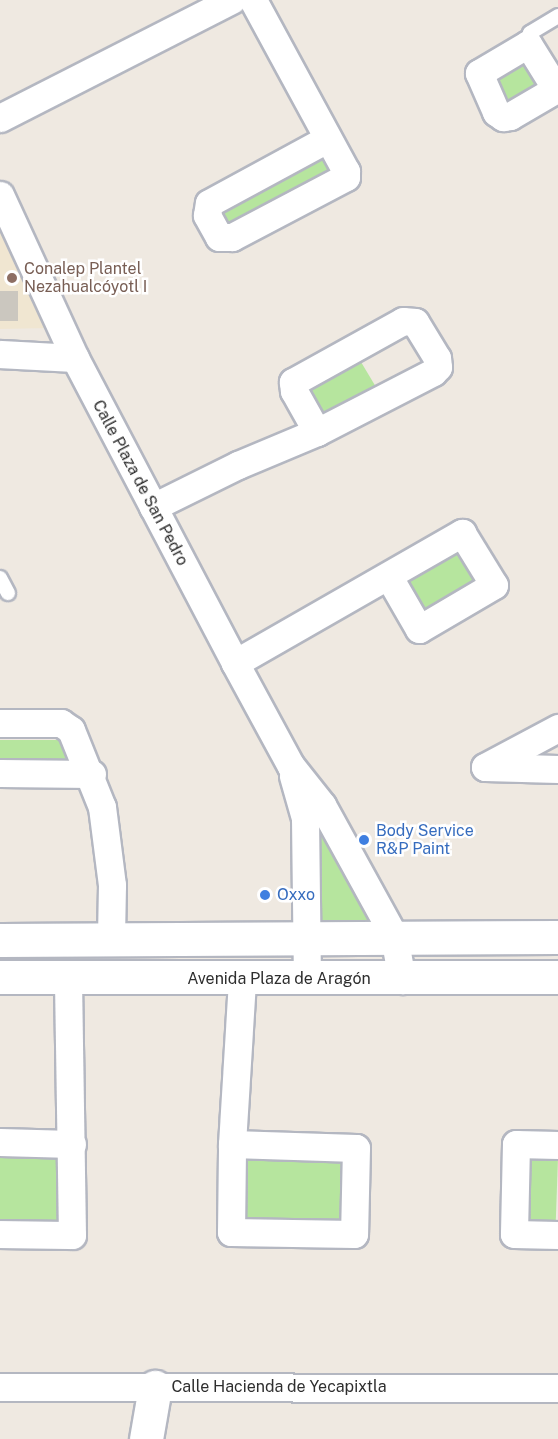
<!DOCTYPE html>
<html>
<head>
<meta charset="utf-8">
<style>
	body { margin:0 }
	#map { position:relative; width:558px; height:1439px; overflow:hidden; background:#efe9e1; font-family:"Public Sans",sans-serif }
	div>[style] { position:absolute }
	.education>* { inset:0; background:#f0e6d1 }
	.green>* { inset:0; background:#b6e59e; transform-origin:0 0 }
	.building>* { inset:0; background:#cbc7bf; transform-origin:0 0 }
	.roads { filter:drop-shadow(2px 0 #b4b7c1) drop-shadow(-2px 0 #b4b7c1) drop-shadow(0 2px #b4b7c1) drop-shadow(0 -2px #b4b7c1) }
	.service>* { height:14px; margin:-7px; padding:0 7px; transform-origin:7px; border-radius:7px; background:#fff }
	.minor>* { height:27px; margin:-13.5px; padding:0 13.5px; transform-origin:13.5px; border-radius:13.5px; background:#fff }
	.tertiary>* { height:33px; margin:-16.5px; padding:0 16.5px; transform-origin:16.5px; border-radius:16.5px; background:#fff }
	.dots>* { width:16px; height:16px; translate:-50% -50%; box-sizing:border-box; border:3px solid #fff; border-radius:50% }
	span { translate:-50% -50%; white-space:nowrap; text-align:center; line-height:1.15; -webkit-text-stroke:5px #fff; paint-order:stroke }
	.education-label { font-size:16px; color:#785e54 }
	.left { translate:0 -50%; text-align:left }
	.street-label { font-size:16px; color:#2e2e2e }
	.shop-label { font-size:16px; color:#366cbe }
</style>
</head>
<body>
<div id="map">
	<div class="education">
		<div style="clip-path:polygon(0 227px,49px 328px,0 329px)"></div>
	</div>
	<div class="green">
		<div style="clip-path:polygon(524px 64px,529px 64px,544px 89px,508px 107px,495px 80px,497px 75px)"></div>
		<div style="left:326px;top:150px;width:28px;height:128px;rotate:64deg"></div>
		<div style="left:355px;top:352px;width:41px;height:65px;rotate:59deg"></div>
		<div style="left:458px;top:547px;width:42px;height:66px;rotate:60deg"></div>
		<div style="clip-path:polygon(0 740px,66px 740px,76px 762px,0 760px)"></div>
		<div style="clip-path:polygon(315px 816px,379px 926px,320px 926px)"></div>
		<div style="left:0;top:1155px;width:65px;height:67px;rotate:2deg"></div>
		<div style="left:239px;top:1156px;width:106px;height:66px;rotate:2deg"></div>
		<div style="left:526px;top:1157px;width:32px;height:66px;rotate:2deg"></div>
	</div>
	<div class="building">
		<div style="left:0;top:291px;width:18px;height:30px"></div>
	</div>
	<div class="roads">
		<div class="service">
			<div style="left:528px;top:44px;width:11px;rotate:-80deg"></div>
			<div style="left:530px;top:33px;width:33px;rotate:-31deg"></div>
			<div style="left:0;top:578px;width:17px;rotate:62deg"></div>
		</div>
		<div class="minor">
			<div style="left:253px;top:0;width:195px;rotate:61.5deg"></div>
			<div style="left:346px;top:171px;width:6px;rotate:90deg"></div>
			<div style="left:346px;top:177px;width:129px;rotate:152.2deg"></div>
			<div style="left:232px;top:237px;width:13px;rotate:180deg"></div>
			<div style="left:219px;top:237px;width:25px;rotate:-119deg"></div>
			<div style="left:207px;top:215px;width:12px;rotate:-81deg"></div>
			<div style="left:209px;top:203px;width:134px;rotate:-28.5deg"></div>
			<div style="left:556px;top:89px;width:53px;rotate:-121.9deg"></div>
			<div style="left:528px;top:44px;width:57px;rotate:149.4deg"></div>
			<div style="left:479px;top:73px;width:43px;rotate:66.4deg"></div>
			<div style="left:496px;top:112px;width:9px;rotate:36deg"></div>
			<div style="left:503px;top:117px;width:7px;rotate:-8deg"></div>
			<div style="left:510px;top:116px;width:56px;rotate:-30.3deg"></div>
			<div style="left:0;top:118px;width:260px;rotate:-27deg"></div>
			<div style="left:0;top:195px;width:179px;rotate:65.3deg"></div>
			<div style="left:75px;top:358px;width:344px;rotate:62.3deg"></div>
			<div style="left:235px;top:663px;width:117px;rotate:61.5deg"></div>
			<div style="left:291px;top:766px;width:50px;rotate:51.5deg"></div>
			<div style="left:322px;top:805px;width:149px;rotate:61.2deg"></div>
			<div style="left:394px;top:936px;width:45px;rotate:79.7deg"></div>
			<div style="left:0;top:354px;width:75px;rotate:3.1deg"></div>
			<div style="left:153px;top:507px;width:95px;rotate:-26.3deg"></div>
			<div style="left:238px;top:465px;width:86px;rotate:-22.7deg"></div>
			<div style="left:317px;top:432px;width:131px;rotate:-27.3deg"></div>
			<div style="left:433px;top:372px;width:7px;rotate:-45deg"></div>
			<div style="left:438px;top:367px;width:9px;rotate:-96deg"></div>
			<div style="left:437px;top:358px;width:42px;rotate:-121.4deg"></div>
			<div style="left:415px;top:322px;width:12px;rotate:-175deg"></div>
			<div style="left:403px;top:321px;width:126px;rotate:151deg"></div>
			<div style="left:293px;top:382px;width:9px;rotate:84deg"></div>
			<div style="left:294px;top:391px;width:47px;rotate:60.7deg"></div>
			<div style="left:235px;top:663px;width:262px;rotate:-29.8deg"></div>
			<div style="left:462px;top:533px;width:61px;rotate:58.4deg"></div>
			<div style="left:494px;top:585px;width:87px;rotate:149.6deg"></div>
			<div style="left:419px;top:629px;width:60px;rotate:-120deg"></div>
			<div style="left:0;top:723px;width:61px"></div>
			<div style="left:61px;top:723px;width:12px;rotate:35deg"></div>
			<div style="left:71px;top:730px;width:83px;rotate:68.1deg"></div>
			<div style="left:102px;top:807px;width:79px;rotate:82.7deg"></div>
			<div style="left:112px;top:885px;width:54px;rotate:91.1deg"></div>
			<div style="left:485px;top:767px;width:83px;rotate:-28.1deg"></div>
			<div style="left:485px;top:767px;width:73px;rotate:1.6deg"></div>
			<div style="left:0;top:773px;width:92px;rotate:0.6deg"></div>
			<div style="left:293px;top:776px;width:44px;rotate:74.1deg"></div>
			<div style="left:305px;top:818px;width:161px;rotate:89.3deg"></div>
			<div style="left:0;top:1142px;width:72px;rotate:1.6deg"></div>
			<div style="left:232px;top:1144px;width:124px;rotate:1.8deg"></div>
			<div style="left:356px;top:1148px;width:86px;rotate:91.3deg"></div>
			<div style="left:354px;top:1234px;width:123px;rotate:-179.1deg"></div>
			<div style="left:231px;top:1232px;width:88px;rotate:-89.3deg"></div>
			<div style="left:232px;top:1144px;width:165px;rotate:-86.5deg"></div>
			<div style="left:558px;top:1145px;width:42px;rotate:-178.6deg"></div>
			<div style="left:516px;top:1144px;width:90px;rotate:91.3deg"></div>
			<div style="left:514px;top:1234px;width:44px;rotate:1.3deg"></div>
			<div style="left:0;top:1234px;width:72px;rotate:0.8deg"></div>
			<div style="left:72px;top:1235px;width:258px;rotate:-90.9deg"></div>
			<div style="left:0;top:1387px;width:558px;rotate:0.1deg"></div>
		</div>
		<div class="tertiary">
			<div style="left:0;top:940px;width:558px;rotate:-0.31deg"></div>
			<div style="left:0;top:977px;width:558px"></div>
			<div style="left:146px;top:1439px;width:53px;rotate:-80.2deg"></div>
		</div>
	</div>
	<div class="dots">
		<div style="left:12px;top:278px;background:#8d6e63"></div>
		<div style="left:364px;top:840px;background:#3f7fe0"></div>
		<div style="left:265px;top:895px;background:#3f7fe0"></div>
	</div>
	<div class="education-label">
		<span class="left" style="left:24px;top:278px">Conalep Plantel<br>Nezahualcóyotl I</span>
	</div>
	<div class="street-label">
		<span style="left:140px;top:483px;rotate:62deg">Calle Plaza de San Pedro</span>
		<span style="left:279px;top:979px">Avenida Plaza de Aragón</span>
		<span style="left:279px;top:1387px">Calle Hacienda de Yecapixtla</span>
	</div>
	<div class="shop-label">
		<span class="left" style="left:376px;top:840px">Body Service<br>R&amp;P Paint</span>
		<span class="left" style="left:277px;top:895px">Oxxo</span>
	</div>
</div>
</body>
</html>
